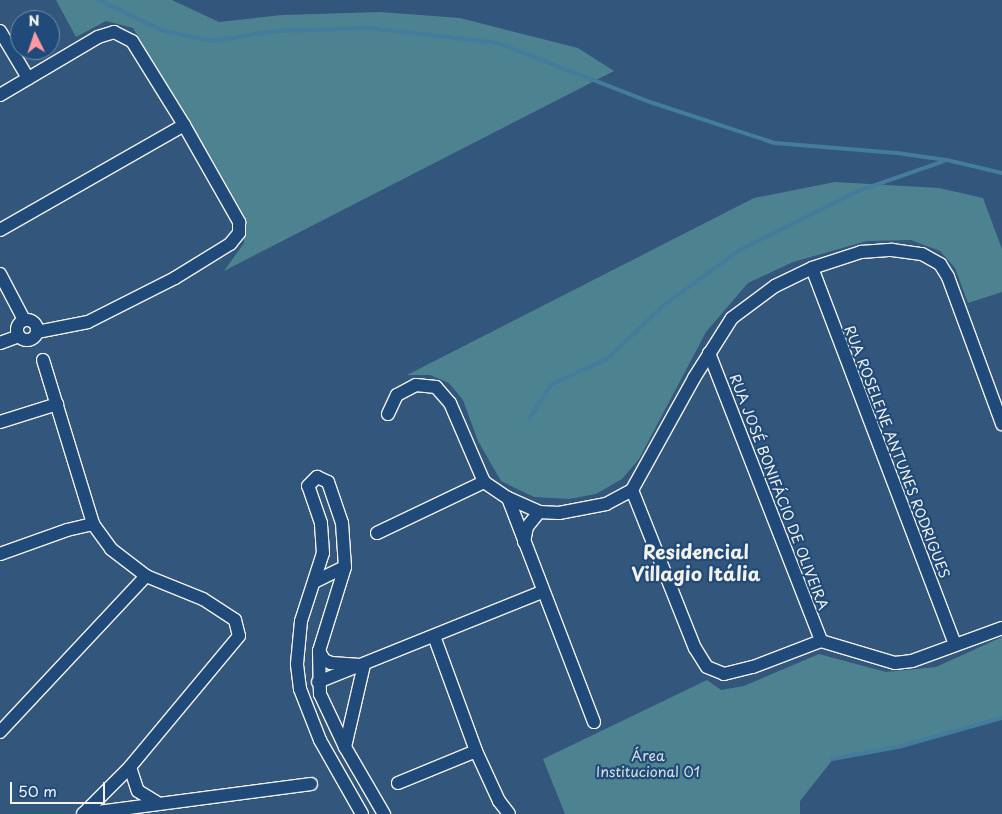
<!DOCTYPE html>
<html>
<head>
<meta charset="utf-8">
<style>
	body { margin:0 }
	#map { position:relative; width:1002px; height:814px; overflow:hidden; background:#33567c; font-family:"Playpen Sans",sans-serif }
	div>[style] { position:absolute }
	.green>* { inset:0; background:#4d8290 }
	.stream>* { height:4px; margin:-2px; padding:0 2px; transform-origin:2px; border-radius:2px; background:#437c9d }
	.roads { filter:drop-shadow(1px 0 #f4f1e8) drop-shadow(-1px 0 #f4f1e8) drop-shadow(0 1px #f4f1e8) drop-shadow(0 -1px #f4f1e8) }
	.minor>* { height:12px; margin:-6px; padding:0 6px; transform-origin:6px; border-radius:6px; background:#1f4a7a }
	.minor>.ring { margin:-6px; padding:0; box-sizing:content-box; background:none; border:12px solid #1f4a7a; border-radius:50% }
	span { translate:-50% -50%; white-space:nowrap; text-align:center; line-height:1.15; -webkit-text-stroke:4.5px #1f4a7a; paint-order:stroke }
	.street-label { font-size:14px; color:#f4f1e8 }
	.park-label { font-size:14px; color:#dbe0db }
	.district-label { font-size:19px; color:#f4f1e8; font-weight:700 }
	.north { position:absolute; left:10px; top:10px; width:50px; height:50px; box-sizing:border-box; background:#1f4a7a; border:1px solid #748da6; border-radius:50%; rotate:356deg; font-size:14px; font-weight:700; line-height:20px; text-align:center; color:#f4f1e8 }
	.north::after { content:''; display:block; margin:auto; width:18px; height:22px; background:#ff9aa2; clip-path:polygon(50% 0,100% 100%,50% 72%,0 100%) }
	.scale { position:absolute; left:10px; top:782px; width:95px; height:22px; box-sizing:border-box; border:2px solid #f4f1e8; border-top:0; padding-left:6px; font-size:15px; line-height:18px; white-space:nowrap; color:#f4f1e8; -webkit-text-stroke:4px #1f4a7a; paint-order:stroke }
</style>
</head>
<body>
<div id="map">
	<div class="green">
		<div style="clip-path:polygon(56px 0,172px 0,219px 22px,282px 15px,380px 12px,460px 18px,578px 48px,614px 71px,224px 271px,244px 243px,245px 217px,133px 28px,106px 21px,76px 37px)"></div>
		<div style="clip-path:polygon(835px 182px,939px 188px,983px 198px,1002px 249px,1002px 292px,968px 303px,955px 268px,940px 251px,911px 240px,867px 241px,793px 262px,748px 283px,706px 332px,639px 459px,622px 479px,596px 494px,569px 499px,534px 497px,501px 481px,478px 441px,463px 400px,449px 383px,430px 375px,407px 375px,754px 198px)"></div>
		<div style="clip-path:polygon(1002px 637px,1002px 718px,898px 747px,834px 758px,800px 801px,800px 814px,565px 814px,543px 759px,707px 680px,721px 690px,744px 686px,819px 654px,886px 672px,936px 667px)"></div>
	</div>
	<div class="stream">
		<div style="left:99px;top:0;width:71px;rotate:25.8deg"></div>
		<div style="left:163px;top:31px;width:51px;rotate:11.3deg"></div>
		<div style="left:213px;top:41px;width:64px;rotate:-9deg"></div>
		<div style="left:276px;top:31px;width:94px;rotate:-1.8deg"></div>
		<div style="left:370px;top:28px;width:129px;rotate:6.7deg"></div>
		<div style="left:498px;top:43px;width:166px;rotate:21.2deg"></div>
		<div style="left:653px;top:103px;width:128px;rotate:18.2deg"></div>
		<div style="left:775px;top:143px;width:122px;rotate:4.7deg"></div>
		<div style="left:897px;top:153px;width:50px;rotate:8deg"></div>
		<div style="left:947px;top:160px;width:57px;rotate:13.3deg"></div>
		<div style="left:529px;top:419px;width:40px;rotate:-57.1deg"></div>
		<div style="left:551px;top:385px;width:62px;rotate:-24.9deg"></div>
		<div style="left:607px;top:359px;width:79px;rotate:-43.5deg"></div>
		<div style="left:664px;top:305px;width:94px;rotate:-35.9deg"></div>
		<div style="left:740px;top:250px;width:132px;rotate:-26.6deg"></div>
		<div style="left:858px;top:191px;width:91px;rotate:-19.2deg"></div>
		<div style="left:832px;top:759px;width:67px;rotate:-10.3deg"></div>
		<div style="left:898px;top:747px;width:108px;rotate:-15.6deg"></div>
	</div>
	<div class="roads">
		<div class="minor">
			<div style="left:0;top:31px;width:55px;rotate:59.2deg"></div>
			<div style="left:0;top:95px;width:114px;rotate:-30.6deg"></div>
			<div style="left:98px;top:37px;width:17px;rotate:-17deg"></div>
			<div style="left:114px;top:32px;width:20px;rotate:27deg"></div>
			<div style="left:132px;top:41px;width:99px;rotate:58.2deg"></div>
			<div style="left:184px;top:125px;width:112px;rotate:60.4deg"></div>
			<div style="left:239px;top:222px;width:11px;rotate:90deg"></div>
			<div style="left:239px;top:233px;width:14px;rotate:129deg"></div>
			<div style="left:230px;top:244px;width:65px;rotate:148.3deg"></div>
			<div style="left:175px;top:278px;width:97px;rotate:153.2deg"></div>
			<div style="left:88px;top:322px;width:52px;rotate:168.9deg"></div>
			<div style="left:0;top:230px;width:212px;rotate:-29.7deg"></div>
			<div style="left:812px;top:268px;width:403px;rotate:69.2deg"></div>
			<div style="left:0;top:274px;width:52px;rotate:62.4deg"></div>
			<div class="ring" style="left:17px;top:320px;width:8px;height:8px"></div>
			<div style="left:0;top:343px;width:20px;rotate:-20deg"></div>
			<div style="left:709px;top:353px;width:309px;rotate:68.7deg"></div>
			<div style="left:43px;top:360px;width:171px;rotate:73deg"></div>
			<div style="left:93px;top:524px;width:31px;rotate:54deg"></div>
			<div style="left:111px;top:549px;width:44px;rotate:37.6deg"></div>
			<div style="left:146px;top:576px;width:61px;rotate:22deg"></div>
			<div style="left:203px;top:599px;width:38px;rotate:33deg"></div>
			<div style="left:235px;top:620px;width:16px;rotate:76deg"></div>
			<div style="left:239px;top:636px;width:170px;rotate:129.8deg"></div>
			<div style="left:130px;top:767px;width:66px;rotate:135deg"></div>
			<div style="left:388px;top:414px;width:21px;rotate:-65deg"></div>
			<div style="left:397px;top:395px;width:21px;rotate:-28deg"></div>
			<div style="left:416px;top:385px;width:20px;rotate:6deg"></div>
			<div style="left:436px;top:387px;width:21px;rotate:49deg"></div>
			<div style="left:450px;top:403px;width:86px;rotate:66.7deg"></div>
			<div style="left:484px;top:482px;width:29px;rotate:34deg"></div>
			<div style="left:508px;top:498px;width:34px;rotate:24deg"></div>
			<div style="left:539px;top:512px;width:20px;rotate:3deg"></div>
			<div style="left:559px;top:513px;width:48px;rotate:-10.8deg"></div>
			<div style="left:606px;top:504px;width:30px;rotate:-28deg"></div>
			<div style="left:632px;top:490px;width:128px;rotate:-61deg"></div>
			<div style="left:694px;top:378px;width:71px;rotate:-57.7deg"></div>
			<div style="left:732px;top:318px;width:54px;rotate:-36.7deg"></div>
			<div style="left:775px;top:286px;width:41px;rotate:-25.9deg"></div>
			<div style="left:812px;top:268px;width:52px;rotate:-18.1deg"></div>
			<div style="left:861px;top:252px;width:31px;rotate:-4deg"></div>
			<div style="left:892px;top:250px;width:30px;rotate:8deg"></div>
			<div style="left:922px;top:254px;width:21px;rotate:29deg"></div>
			<div style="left:940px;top:264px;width:15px;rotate:58deg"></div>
			<div style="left:948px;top:277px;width:157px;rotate:69.8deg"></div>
			<div style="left:0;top:422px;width:60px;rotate:-17.5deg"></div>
			<div style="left:632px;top:490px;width:170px;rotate:68.3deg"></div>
			<div style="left:695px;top:648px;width:22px;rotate:58deg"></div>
			<div style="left:707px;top:667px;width:18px;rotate:22deg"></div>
			<div style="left:724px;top:674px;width:30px;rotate:-14deg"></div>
			<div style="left:753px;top:667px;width:73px;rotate:-20.9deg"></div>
			<div style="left:821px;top:641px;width:77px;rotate:16.6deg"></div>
			<div style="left:895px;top:663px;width:17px;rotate:-7deg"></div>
			<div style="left:912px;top:661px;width:96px;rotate:-20.1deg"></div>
			<div style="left:508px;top:498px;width:240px;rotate:69deg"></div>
			<div style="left:377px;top:533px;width:119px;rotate:-25.5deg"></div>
			<div style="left:524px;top:542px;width:15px;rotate:-79deg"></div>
			<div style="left:527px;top:527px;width:19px;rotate:-51deg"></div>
			<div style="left:0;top:554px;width:71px;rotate:-19.7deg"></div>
			<div style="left:67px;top:530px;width:27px;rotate:-13deg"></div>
			<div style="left:316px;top:581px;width:32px;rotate:-26deg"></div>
			<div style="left:434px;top:636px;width:122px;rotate:69.9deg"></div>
			<div style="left:476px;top:751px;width:55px;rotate:65.3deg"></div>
			<div style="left:499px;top:801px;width:16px;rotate:52deg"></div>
			<div style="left:319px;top:651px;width:10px;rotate:61deg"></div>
			<div style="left:324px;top:660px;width:8px;rotate:23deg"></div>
			<div style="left:331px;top:663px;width:26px;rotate:4deg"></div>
			<div style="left:318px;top:682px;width:241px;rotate:-21.9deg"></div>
			<div style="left:0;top:732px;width:214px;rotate:-46.9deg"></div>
			<div style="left:345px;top:747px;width:84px;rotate:-77deg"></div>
			<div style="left:130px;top:767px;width:25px;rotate:72deg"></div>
			<div style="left:138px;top:791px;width:21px;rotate:31deg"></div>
			<div style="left:398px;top:783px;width:84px;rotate:-22.3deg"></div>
			<div style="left:83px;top:814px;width:230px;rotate:-7.5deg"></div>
			<div style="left:362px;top:814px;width:85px;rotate:-119.6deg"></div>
			<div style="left:320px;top:740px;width:55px;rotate:-111.4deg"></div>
			<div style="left:300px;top:689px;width:25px;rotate:-97deg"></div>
			<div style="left:297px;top:664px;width:43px;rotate:-84.7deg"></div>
			<div style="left:301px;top:621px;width:71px;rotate:-72.1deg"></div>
			<div style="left:323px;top:553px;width:30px;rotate:-94deg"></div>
			<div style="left:321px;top:523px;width:39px;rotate:-109deg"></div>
			<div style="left:308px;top:486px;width:13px;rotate:-45deg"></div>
			<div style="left:317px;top:477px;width:12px;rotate:24deg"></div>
			<div style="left:328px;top:482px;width:43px;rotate:71.1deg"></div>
			<div style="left:342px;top:523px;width:44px;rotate:86.1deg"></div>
			<div style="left:345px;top:567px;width:88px;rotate:107.2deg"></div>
			<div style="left:319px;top:651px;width:43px;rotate:88.7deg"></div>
			<div style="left:320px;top:694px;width:59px;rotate:64.7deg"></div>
			<div style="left:345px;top:747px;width:78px;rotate:59.8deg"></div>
		</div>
	</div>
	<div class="street-label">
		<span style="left:897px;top:452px;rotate:69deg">RUA ROSELENE ANTUNES RODRIGUES</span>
		<span style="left:779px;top:492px;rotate:69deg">RUA JOSÉ BONIFÁCIO DE OLIVEIRA</span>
	</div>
	<div class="park-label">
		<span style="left:648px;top:764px">Área<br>Institucional 01</span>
	</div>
	<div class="district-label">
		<span style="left:696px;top:563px">Residencial<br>Villagio Itália</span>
	</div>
	<div class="north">N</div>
	<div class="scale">50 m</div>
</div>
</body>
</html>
